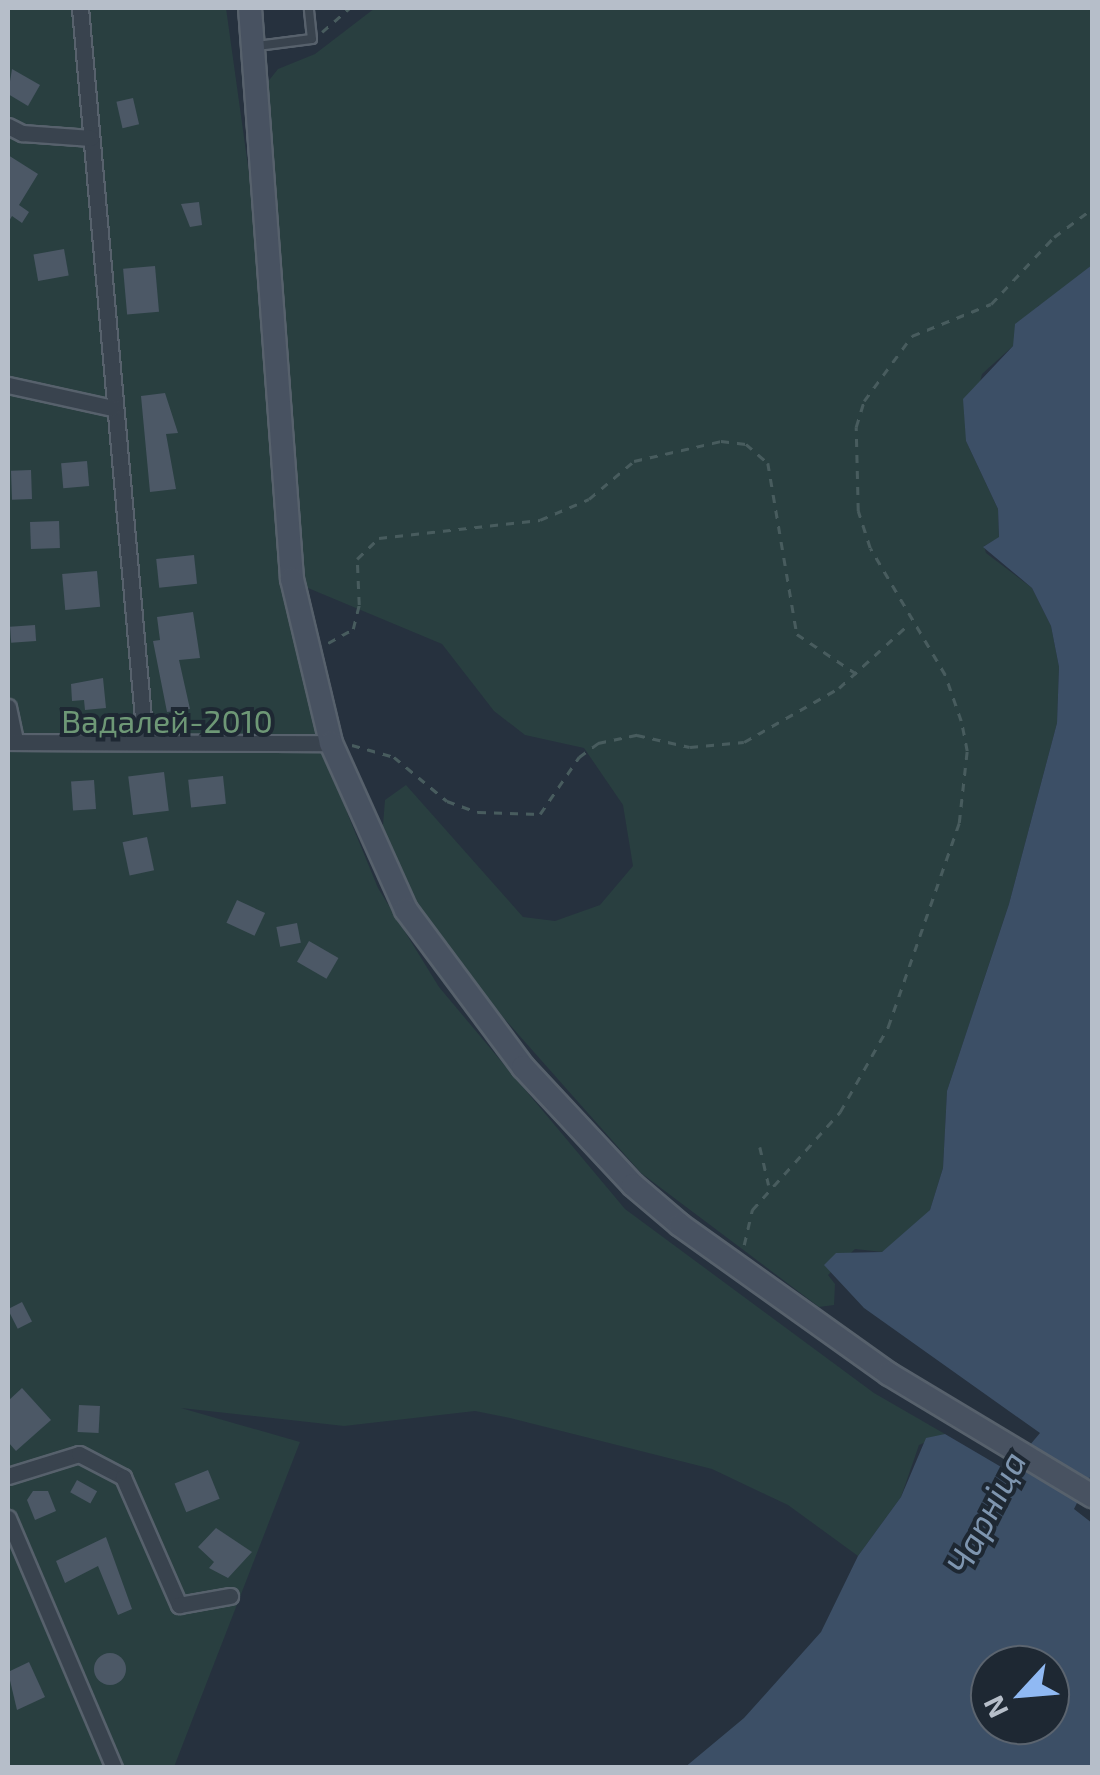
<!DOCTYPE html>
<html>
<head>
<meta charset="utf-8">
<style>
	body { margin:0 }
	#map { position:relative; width:1100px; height:1775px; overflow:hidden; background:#26313e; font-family:"Exo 2",sans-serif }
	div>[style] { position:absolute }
	.green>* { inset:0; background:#293f40 }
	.water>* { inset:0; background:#3c4f66 }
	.building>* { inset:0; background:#4c5866; transform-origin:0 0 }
	.round { border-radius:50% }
	.path>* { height:2.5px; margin-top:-1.25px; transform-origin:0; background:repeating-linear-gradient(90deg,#485c5e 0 8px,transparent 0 16px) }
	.roads { filter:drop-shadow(2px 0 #57616c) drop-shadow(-2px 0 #57616c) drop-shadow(0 2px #57616c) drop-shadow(0 -2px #57616c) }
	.lane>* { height:8px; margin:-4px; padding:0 4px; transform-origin:4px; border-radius:4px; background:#39434e }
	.street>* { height:15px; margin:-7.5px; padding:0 7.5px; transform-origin:7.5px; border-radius:7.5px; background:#39434e }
	.secondary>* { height:22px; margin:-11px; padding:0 11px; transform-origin:11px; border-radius:11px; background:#485261 }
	span { translate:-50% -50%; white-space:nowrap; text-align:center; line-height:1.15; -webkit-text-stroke:8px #1e2833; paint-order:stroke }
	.park-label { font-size:32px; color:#6e9876 }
	.water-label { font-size:35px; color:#7e95af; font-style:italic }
	.frame { position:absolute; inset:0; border:10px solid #b6bec9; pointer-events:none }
	.north { position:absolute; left:970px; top:1645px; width:100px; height:100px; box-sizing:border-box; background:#1e2833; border:2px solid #5b646f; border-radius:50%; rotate:244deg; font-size:28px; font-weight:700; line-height:40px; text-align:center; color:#b6bec9 }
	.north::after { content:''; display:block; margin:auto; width:35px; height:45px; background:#90b9f3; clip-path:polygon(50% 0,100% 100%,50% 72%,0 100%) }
</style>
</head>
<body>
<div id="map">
	<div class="green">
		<div style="clip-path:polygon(8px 8px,226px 8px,292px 482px,266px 84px,278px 69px,315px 54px,375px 8px,1092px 8px,1092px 265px,1062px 294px,1038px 306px,1013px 346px,982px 374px,966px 441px,998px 509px,999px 538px,984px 546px,986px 553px,1032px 588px,1051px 626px,1059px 667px,1057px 723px,1009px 904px,947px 1091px,943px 1168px,930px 1210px,906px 1237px,882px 1252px,855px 1249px,828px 1275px,835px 1284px,834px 1305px,819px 1307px,641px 1173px,464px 973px,410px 894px,382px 837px,385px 800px,406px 785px,523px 917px,555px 921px,600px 905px,633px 866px,623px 805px,584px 748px,525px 735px,494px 711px,442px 644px,308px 588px,336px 778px,348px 815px,378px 888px,439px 987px,625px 1209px,874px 1393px,945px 1434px,919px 1445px,901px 1497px,858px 1556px,788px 1505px,712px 1469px,510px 1418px,475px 1411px,344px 1426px,181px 1408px,300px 1442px,174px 1767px,8px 1768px)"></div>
	</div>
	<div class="water">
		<div style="clip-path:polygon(evenodd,1092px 265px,1092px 1473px,1074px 1509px,1092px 1523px,1092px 1767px,684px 1768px,744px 1718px,821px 1632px,858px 1556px,901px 1497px,926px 1438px,945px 1434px,1008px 1471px,1040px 1433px,864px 1308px,824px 1265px,836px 1253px,882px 1252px,930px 1210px,943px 1168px,947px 1091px,1009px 904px,1057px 723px,1059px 667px,1051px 626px,1032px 588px,983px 547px,999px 537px,998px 509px,966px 441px,963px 399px,1013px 346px,1015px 324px,1092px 265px,990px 1665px,1050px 1665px,1050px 1725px,990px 1725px,990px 1665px)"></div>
	</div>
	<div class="building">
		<div style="clip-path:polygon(12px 69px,40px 85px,28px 106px,8px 94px)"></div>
		<div style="left:133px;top:98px;width:27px;height:17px;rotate:77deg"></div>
		<div style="clip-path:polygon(8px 155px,38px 174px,19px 205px,29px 212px,22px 223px,12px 216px,8px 223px)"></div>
		<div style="clip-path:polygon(199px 202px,202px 225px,190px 227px,181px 204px)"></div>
		<div style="left:64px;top:249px;width:27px;height:31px;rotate:80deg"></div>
		<div style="left:155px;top:266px;width:46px;height:32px;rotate:85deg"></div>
		<div style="clip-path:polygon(165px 393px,178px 433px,166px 434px,176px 489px,150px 492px,141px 396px)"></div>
		<div style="left:87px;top:461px;width:25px;height:26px;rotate:85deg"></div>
		<div style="left:31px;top:470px;width:29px;height:20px;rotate:88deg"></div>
		<div style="left:59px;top:521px;width:27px;height:29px;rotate:88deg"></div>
		<div style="left:194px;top:555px;width:29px;height:38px;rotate:84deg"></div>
		<div style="left:97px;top:571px;width:36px;height:35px;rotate:85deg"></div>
		<div style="clip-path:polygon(193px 612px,200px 658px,179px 660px,190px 709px,167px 712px,153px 641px,160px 640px,157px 617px)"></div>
		<div style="left:35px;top:625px;width:16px;height:25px;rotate:86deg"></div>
		<div style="clip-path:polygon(103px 678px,106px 708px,85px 710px,84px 700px,72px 701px,71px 684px)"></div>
		<div style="left:164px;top:772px;width:39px;height:36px;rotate:83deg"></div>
		<div style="left:223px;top:776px;width:28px;height:35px;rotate:84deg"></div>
		<div style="left:94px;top:780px;width:29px;height:23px;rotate:86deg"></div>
		<div style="left:147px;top:837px;width:34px;height:25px;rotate:78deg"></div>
		<div style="left:237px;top:900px;width:31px;height:25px;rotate:25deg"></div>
		<div style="left:297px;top:923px;width:20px;height:21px;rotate:79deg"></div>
		<div style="left:309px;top:941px;width:34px;height:24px;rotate:30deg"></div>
		<div style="left:22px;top:1302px;width:22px;height:16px;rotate:63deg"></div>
		<div style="clip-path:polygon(22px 1388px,51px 1420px,16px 1451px,8px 1442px,8px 1401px)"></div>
		<div style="left:79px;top:1405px;width:21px;height:27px;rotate:3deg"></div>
		<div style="left:208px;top:1470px;width:31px;height:36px;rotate:68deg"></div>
		<div style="left:77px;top:1480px;width:23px;height:14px;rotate:29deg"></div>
		<div style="clip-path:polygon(33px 1491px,48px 1491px,56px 1511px,35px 1520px,27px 1500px)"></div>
		<div style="clip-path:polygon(216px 1528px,252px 1552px,228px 1578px,209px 1568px,214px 1562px,198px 1547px)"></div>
		<div style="clip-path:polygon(106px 1537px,132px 1609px,118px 1615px,98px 1566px,65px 1583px,56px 1561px)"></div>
		<div class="round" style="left:94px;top:1653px;width:32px;height:32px"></div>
		<div style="clip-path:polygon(29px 1662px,45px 1697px,17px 1710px,8px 1672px)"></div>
	</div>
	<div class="path">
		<div style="left:322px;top:32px;width:37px;rotate:-41deg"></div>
		<div style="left:328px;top:643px;width:29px;rotate:-29deg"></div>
		<div style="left:353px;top:629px;width:25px;rotate:-76deg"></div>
		<div style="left:359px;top:605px;width:46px;rotate:-92.5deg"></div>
		<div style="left:357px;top:559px;width:30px;rotate:-44deg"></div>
		<div style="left:379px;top:538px;width:162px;rotate:-6.4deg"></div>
		<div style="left:540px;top:520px;width:53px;rotate:-23.2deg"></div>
		<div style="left:589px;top:499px;width:59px;rotate:-40.2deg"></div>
		<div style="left:634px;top:461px;width:89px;rotate:-12.9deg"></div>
		<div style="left:721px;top:441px;width:25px;rotate:7deg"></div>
		<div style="left:746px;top:444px;width:29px;rotate:41deg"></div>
		<div style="left:768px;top:463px;width:173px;rotate:80.4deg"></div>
		<div style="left:797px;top:634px;width:72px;rotate:33.7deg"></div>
		<div style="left:352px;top:745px;width:44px;rotate:15.9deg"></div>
		<div style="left:394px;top:757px;width:69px;rotate:39.7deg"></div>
		<div style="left:447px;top:801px;width:33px;rotate:20deg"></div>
		<div style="left:478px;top:812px;width:62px;rotate:1.8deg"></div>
		<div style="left:540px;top:814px;width:69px;rotate:-55.6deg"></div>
		<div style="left:579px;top:757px;width:24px;rotate:-36deg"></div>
		<div style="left:598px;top:743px;width:40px;rotate:-12deg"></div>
		<div style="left:637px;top:735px;width:54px;rotate:12.8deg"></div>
		<div style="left:690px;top:747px;width:54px;rotate:-5.3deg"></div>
		<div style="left:744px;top:742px;width:109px;rotate:-29.6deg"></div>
		<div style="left:839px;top:688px;width:96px;rotate:-42.5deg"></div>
		<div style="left:760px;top:1147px;width:39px;rotate:77deg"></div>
		<div style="left:744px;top:1245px;width:36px;rotate:-77deg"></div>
		<div style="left:752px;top:1210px;width:132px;rotate:-48.1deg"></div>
		<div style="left:840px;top:1112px;width:98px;rotate:-60.5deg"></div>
		<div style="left:888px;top:1027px;width:216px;rotate:-70.8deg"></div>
		<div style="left:959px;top:823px;width:72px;rotate:-83.7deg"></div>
		<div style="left:967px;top:751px;width:31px;rotate:-101deg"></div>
		<div style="left:961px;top:721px;width:49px;rotate:-109.2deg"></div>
		<div style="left:945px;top:675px;width:147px;rotate:-120.6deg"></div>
		<div style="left:870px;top:548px;width:39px;rotate:-108deg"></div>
		<div style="left:858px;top:511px;width:84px;rotate:-91.4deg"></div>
		<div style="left:856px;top:427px;width:27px;rotate:-73deg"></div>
		<div style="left:864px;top:401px;width:81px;rotate:-53.6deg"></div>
		<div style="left:912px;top:336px;width:85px;rotate:-22.1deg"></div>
		<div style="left:991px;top:304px;width:92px;rotate:-46.8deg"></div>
		<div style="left:1054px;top:237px;width:47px;rotate:-36.4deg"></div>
	</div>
	<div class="roads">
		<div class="lane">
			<div style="left:257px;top:46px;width:55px;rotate:-7.3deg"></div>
			<div style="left:312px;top:39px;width:31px;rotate:-96deg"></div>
		</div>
		<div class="street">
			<div style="left:80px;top:8px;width:736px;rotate:84.93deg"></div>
			<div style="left:8px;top:126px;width:16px;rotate:27deg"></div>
			<div style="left:22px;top:133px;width:69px;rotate:4.1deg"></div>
			<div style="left:8px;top:385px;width:107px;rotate:12.4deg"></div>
			<div style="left:8px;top:707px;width:35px;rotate:78deg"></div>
			<div style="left:8px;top:742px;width:323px;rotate:0.2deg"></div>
			<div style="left:8px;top:1476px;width:74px;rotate:-17.2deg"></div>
			<div style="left:79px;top:1454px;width:50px;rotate:27.6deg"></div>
			<div style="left:123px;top:1477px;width:140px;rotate:66.4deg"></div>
			<div style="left:179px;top:1605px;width:52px;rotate:-10deg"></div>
			<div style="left:8px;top:1518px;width:272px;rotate:67deg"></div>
		</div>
		<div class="secondary">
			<div style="left:250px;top:8px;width:573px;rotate:85.79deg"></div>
			<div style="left:292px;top:579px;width:169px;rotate:76.6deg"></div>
			<div style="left:331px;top:743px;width:183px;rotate:65.8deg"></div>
			<div style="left:406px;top:910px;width:196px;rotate:53.3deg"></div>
			<div style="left:523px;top:1067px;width:161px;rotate:47deg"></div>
			<div style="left:633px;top:1185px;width:62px;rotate:40.4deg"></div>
			<div style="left:680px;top:1225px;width:257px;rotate:35.5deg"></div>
			<div style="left:889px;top:1374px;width:237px;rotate:31deg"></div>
		</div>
	</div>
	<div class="park-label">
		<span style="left:167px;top:720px">Вадалей-2010</span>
	</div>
	<div class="water-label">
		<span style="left:985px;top:1512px;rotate:-63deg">Чарніца</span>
	</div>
	<div class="frame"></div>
	<div class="north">N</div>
</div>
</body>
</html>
